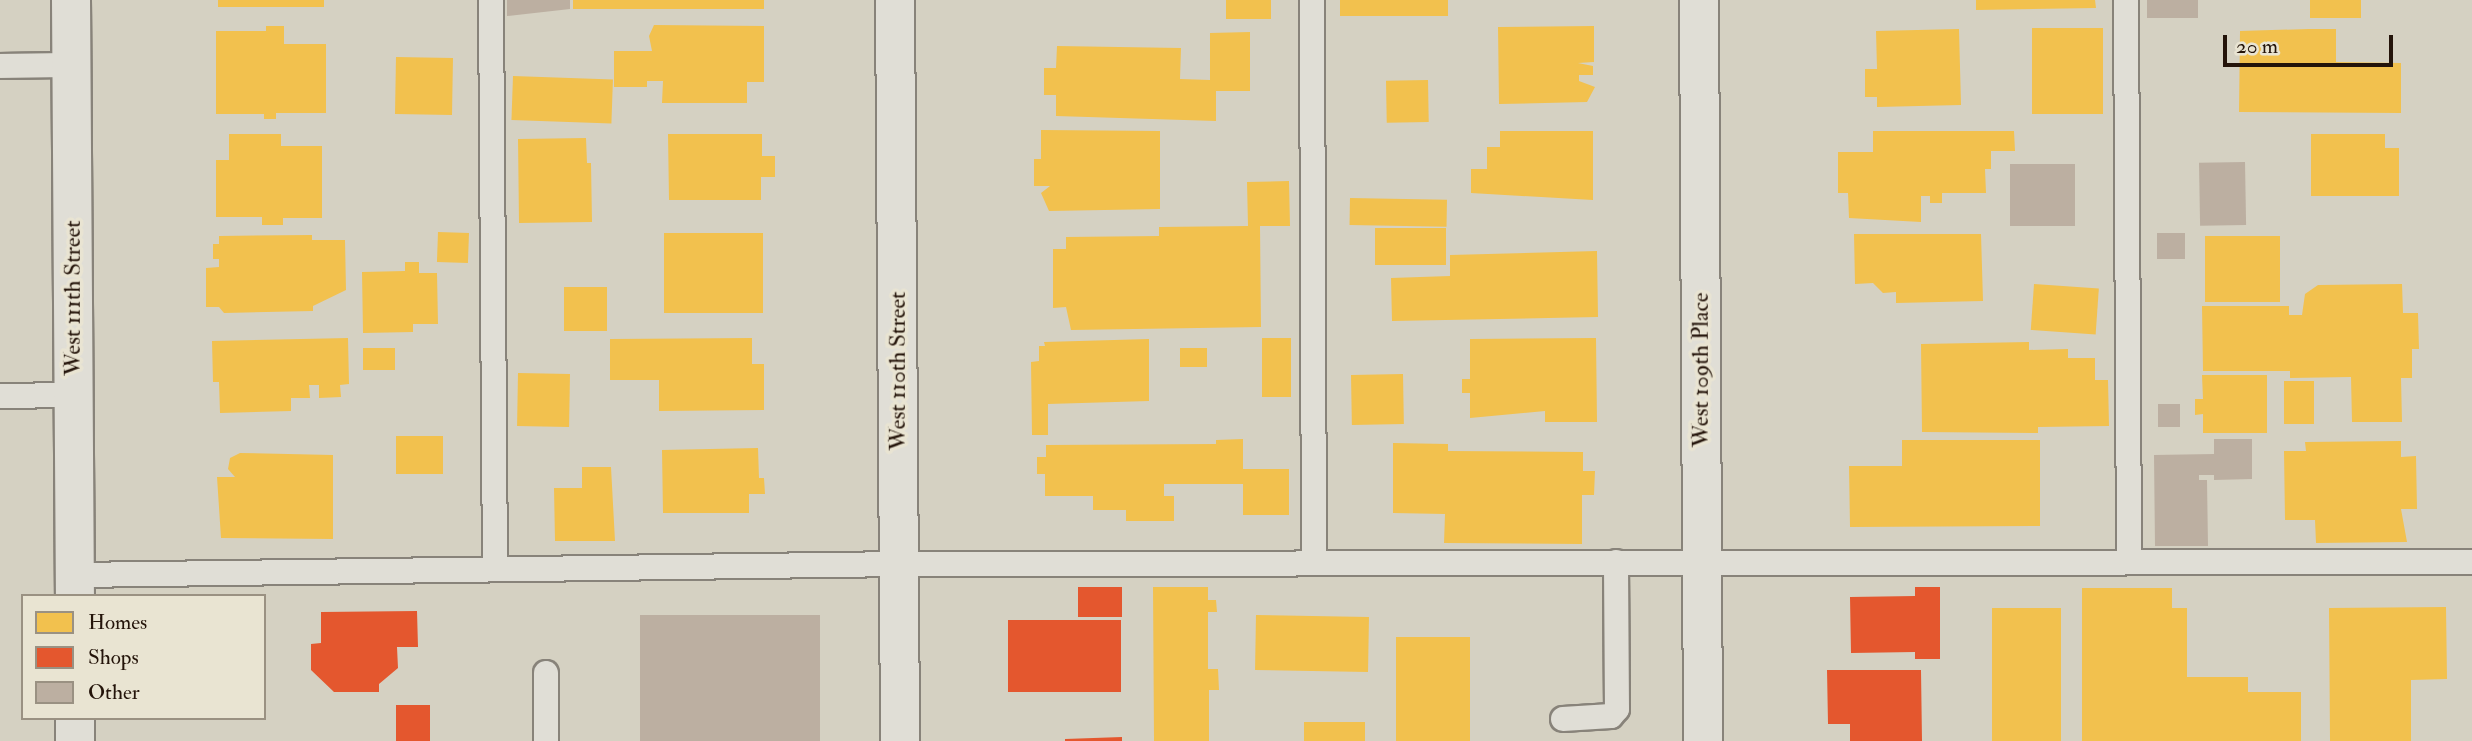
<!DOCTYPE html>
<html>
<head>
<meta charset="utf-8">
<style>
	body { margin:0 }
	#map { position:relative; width:2472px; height:741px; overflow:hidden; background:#d5d1c2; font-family:"IM FELL Double Pica",serif }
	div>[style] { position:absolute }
	.homes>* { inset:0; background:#f2c14e; transform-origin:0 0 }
	.shops>* { inset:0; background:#e4572e; transform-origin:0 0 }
	.building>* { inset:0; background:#bcafa1; transform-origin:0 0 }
	.roads { filter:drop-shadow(2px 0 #88837a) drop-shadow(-2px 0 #88837a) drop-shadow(0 2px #88837a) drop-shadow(0 -2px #88837a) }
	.service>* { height:24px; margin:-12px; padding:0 12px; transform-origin:12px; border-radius:12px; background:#e0ded6 }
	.minor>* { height:38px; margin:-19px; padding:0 19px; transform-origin:19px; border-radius:19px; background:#e0ded6 }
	span { translate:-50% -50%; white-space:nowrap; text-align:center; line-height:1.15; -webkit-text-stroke:7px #e9e4d2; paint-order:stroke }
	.street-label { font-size:23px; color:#24140a }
	.legend { position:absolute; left:21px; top:594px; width:245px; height:126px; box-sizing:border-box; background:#e9e4d2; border:2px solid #9a9182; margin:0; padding:9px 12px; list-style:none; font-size:21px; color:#24140a }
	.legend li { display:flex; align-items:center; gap:14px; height:35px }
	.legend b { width:35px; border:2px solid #9a9182 }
	.scale { position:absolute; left:2223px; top:35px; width:170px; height:32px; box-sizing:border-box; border:4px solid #24140a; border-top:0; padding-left:9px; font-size:21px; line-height:24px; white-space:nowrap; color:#24140a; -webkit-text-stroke:5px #e9e4d2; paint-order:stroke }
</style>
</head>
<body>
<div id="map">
	<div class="homes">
		<div style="left:218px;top:0;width:106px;height:7px"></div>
		<div style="left:573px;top:0;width:191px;height:9px"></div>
		<div style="left:1226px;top:0;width:45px;height:19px"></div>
		<div style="left:1340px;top:0;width:108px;height:16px"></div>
		<div style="clip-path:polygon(1976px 0,2095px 0,2096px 8px,1976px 10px)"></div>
		<div style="left:2310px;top:0;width:51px;height:18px"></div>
		<div style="clip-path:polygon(654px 25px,764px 26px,764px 82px,747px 82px,747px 103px,662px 103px,663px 81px,647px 81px,647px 87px,614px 87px,614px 51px,652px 51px,649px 36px)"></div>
		<div style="clip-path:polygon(266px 26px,284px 26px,284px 44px,326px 44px,326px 113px,276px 113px,276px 119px,264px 119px,264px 114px,216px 114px,216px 31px,266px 31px)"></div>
		<div style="clip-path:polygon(1594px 26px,1594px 62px,1578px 63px,1593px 66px,1593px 75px,1579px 75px,1579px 81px,1595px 87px,1587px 102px,1499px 104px,1498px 27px)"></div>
		<div style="left:2032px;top:28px;width:71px;height:86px"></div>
		<div style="clip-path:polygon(1959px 29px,1961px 105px,1877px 107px,1877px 97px,1865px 97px,1865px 69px,1877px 69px,1876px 31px)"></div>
		<div style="clip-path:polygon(2309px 29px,2336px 29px,2336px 62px,2401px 63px,2401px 113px,2239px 112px,2240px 31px)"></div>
		<div style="clip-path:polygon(1250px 32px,1250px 91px,1216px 91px,1216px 121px,1056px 116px,1056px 95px,1044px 95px,1044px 68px,1056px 68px,1057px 46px,1181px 48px,1180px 79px,1210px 80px,1210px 33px)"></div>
		<div style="left:396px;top:57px;width:57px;height:57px;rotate:1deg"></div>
		<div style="left:513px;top:76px;width:100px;height:44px;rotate:2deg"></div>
		<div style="left:1428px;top:80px;width:42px;height:42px;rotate:89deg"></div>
		<div style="clip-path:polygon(1041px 130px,1160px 131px,1160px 209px,1049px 211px,1041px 193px,1050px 186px,1034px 186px,1034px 159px,1041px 159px)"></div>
		<div style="clip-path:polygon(1500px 131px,1593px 131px,1593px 200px,1471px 193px,1471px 169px,1487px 169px,1487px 147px,1500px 147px)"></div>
		<div style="clip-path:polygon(1873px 131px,2014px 131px,2015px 151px,1991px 151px,1991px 169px,1985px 169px,1986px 193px,1942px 193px,1942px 203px,1930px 203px,1930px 196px,1921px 196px,1921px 222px,1849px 218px,1848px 193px,1838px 193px,1838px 152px,1873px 152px)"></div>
		<div style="clip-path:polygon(229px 134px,281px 134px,281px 146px,322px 146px,322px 218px,283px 218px,283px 225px,262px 225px,262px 217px,216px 217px,216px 160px,229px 160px)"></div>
		<div style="clip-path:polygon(668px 134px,762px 134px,762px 156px,775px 156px,775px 177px,761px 177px,761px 200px,669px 200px)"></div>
		<div style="clip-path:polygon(2311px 134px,2385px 134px,2385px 148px,2399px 148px,2399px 196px,2311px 196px)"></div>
		<div style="clip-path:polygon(586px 138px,587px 163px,591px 163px,592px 222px,519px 223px,518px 139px)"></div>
		<div style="clip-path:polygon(1289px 181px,1290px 226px,1260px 226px,1261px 327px,1071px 330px,1066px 307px,1053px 308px,1053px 249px,1066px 249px,1066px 237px,1159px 236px,1159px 227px,1248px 226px,1247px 182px)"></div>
		<div style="left:1350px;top:198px;width:97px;height:27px;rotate:1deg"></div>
		<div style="left:1446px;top:228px;width:37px;height:71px;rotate:90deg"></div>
		<div style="left:438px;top:232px;width:31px;height:30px;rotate:2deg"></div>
		<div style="left:664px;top:233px;width:99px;height:80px"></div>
		<div style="clip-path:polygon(1854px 234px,1981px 234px,1983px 301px,1896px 303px,1896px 292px,1883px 293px,1873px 283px,1855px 284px)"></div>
		<div style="clip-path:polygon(312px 235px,312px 240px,345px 240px,346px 290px,313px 306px,313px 311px,224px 313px,219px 307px,206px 307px,206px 268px,219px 267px,219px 259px,213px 259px,213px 244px,219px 244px,219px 236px)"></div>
		<div style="left:2205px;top:236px;width:75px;height:66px"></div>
		<div style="clip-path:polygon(1597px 251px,1598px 317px,1392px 321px,1391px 278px,1450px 276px,1450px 255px)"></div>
		<div style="clip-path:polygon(405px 262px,419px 262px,419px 273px,437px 273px,438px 324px,413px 324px,413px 332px,363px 333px,362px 272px,405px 271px)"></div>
		<div style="left:2034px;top:284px;width:65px;height:46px;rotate:4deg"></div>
		<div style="clip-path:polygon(2402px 284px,2403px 313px,2418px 313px,2419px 349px,2412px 349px,2412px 378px,2401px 378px,2402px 422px,2352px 422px,2351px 377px,2290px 378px,2290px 371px,2203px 371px,2202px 306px,2289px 306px,2289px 315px,2302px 315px,2305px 294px,2318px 285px)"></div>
		<div style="left:564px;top:287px;width:43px;height:44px"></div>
		<div style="clip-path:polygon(348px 338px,349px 384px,340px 385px,341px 397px,319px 398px,319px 385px,309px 385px,310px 398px,291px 398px,291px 411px,220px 413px,219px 382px,213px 382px,212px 341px)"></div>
		<div style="clip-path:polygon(752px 338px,752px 364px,764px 364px,764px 410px,659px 411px,659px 380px,610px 380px,610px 339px)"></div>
		<div style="left:1262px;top:338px;width:29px;height:59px"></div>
		<div style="clip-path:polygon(1596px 338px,1597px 422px,1545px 422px,1545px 411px,1470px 418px,1470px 393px,1462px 393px,1462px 379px,1470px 379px,1470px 339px)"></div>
		<div style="clip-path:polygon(1149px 339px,1149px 401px,1048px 404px,1048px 435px,1032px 435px,1031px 362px,1039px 361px,1039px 346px,1045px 346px,1044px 342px)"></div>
		<div style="clip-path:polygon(2029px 342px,2029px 350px,2068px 349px,2068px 358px,2095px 358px,2095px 380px,2108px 380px,2109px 426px,2038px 427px,2038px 433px,1922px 432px,1921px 344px)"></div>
		<div style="left:363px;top:348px;width:32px;height:22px"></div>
		<div style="left:1207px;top:348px;width:19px;height:27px;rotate:90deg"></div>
		<div style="left:518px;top:373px;width:52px;height:53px;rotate:1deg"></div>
		<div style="left:1403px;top:374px;width:50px;height:52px;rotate:89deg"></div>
		<div style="clip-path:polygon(2202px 375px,2267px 375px,2267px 433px,2203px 433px,2203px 414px,2195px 415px,2195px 399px,2203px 399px)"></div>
		<div style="left:2284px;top:381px;width:30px;height:43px"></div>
		<div style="left:396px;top:436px;width:47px;height:38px"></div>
		<div style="clip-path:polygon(1243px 439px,1243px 469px,1289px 469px,1289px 515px,1243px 515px,1243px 484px,1164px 484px,1164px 496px,1174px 496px,1174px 521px,1126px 521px,1126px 510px,1093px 510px,1093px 496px,1045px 496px,1045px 474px,1037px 474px,1037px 457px,1046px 457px,1046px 445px,1216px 444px,1216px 440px)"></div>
		<div style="clip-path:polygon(1902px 440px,2040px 440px,2040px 526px,1850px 527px,1849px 466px,1902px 466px)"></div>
		<div style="clip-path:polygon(2401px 441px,2401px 457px,2416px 456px,2417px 509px,2401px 509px,2407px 542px,2316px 543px,2315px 520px,2285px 520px,2284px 451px,2306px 451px,2305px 442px)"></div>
		<div style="clip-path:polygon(1393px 443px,1448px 444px,1448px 451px,1583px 452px,1583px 471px,1595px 471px,1594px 495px,1582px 495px,1582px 544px,1444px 543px,1445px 514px,1393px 513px)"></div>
		<div style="clip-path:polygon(758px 448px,759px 478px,764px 478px,765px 494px,749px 494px,749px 513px,663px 513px,662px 450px)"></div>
		<div style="clip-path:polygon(240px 453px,333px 455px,333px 539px,221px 538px,217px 477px,235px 477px,228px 469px,230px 458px)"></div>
		<div style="clip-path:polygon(582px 467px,611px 467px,615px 541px,555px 541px,554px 488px,582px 488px)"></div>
		<div style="clip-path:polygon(1153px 587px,1208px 587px,1208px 600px,1216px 600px,1217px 612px,1208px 612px,1208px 669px,1218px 669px,1219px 690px,1209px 690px,1209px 741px,1154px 741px)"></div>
		<div style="clip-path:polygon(2082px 588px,2172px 588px,2172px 608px,2187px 608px,2187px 677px,2248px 677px,2248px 692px,2301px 692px,2301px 741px,2082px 741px)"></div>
		<div style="clip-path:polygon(2446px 607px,2447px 679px,2411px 680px,2411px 741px,2330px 741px,2329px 608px)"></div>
		<div style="left:1992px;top:608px;width:69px;height:133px"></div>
		<div style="left:1256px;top:615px;width:113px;height:55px;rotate:1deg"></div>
		<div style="left:1396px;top:637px;width:74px;height:104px"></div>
		<div style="left:1304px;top:722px;width:61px;height:19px"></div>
	</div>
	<div class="shops">
		<div style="left:1078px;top:587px;width:44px;height:30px"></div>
		<div style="clip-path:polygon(1915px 587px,1940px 587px,1940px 659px,1915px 659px,1915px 652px,1851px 653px,1850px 597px,1915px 596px)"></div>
		<div style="clip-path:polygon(417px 611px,418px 647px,397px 647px,398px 668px,379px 684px,379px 692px,334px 692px,311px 670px,311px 644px,321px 643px,321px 612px)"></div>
		<div style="left:1121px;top:620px;width:72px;height:113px;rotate:90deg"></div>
		<div style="clip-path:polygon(1827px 670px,1921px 670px,1922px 741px,1850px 741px,1850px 724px,1828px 724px)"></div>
		<div style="left:396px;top:705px;width:34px;height:36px"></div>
		<div style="clip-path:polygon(1122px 737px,1122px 741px,1065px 741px,1065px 739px)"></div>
	</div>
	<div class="building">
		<div style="clip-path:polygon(507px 0,570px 0,570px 9px,507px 16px)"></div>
		<div style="left:2147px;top:0;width:51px;height:18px"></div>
		<div style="left:2245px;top:162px;width:63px;height:46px;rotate:89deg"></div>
		<div style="left:2010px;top:164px;width:65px;height:62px"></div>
		<div style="left:2157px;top:233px;width:28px;height:26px"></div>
		<div style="left:2158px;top:404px;width:22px;height:23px"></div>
		<div style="clip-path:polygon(2214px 439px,2252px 439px,2252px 479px,2214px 480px,2214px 475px,2199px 475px,2199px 480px,2207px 480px,2208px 546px,2155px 546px,2154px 455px,2214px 454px)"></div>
		<div style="left:640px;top:615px;width:180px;height:126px"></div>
	</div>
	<div class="roads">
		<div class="service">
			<div style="left:491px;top:0;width:569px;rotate:89.6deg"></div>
			<div style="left:1312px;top:0;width:563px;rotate:89.8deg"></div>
			<div style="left:2126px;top:0;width:562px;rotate:89.69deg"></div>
			<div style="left:0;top:66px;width:72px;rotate:-0.8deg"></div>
			<div style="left:0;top:396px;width:74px;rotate:-0.8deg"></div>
			<div style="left:74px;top:575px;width:825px;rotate:-0.76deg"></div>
			<div style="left:899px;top:564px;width:1573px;rotate:-0.07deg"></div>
			<div style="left:546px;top:673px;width:68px;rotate:90deg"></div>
			<div style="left:1563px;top:719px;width:48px;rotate:-3.6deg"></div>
			<div style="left:1611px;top:716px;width:9px;rotate:-49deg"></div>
			<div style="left:1617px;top:709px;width:147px;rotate:-90.4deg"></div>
		</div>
		<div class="minor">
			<div style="left:71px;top:0;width:596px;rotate:89.62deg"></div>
			<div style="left:895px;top:0;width:741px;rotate:89.61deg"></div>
			<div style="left:1699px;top:0;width:741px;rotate:89.69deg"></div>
			<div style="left:75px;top:718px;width:23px;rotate:90deg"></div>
		</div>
	</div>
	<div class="street-label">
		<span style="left:73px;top:298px;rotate:-90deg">West 111th Street</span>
		<span style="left:1701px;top:370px;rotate:-90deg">West 109th Place</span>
		<span style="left:898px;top:371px;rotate:-90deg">West 110th Street</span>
	</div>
	<ul class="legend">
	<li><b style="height:19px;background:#f2c14e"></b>Homes</li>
	<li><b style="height:19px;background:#e4572e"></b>Shops</li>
	<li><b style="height:19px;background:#bcafa1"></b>Other</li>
	</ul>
	<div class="scale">20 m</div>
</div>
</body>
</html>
